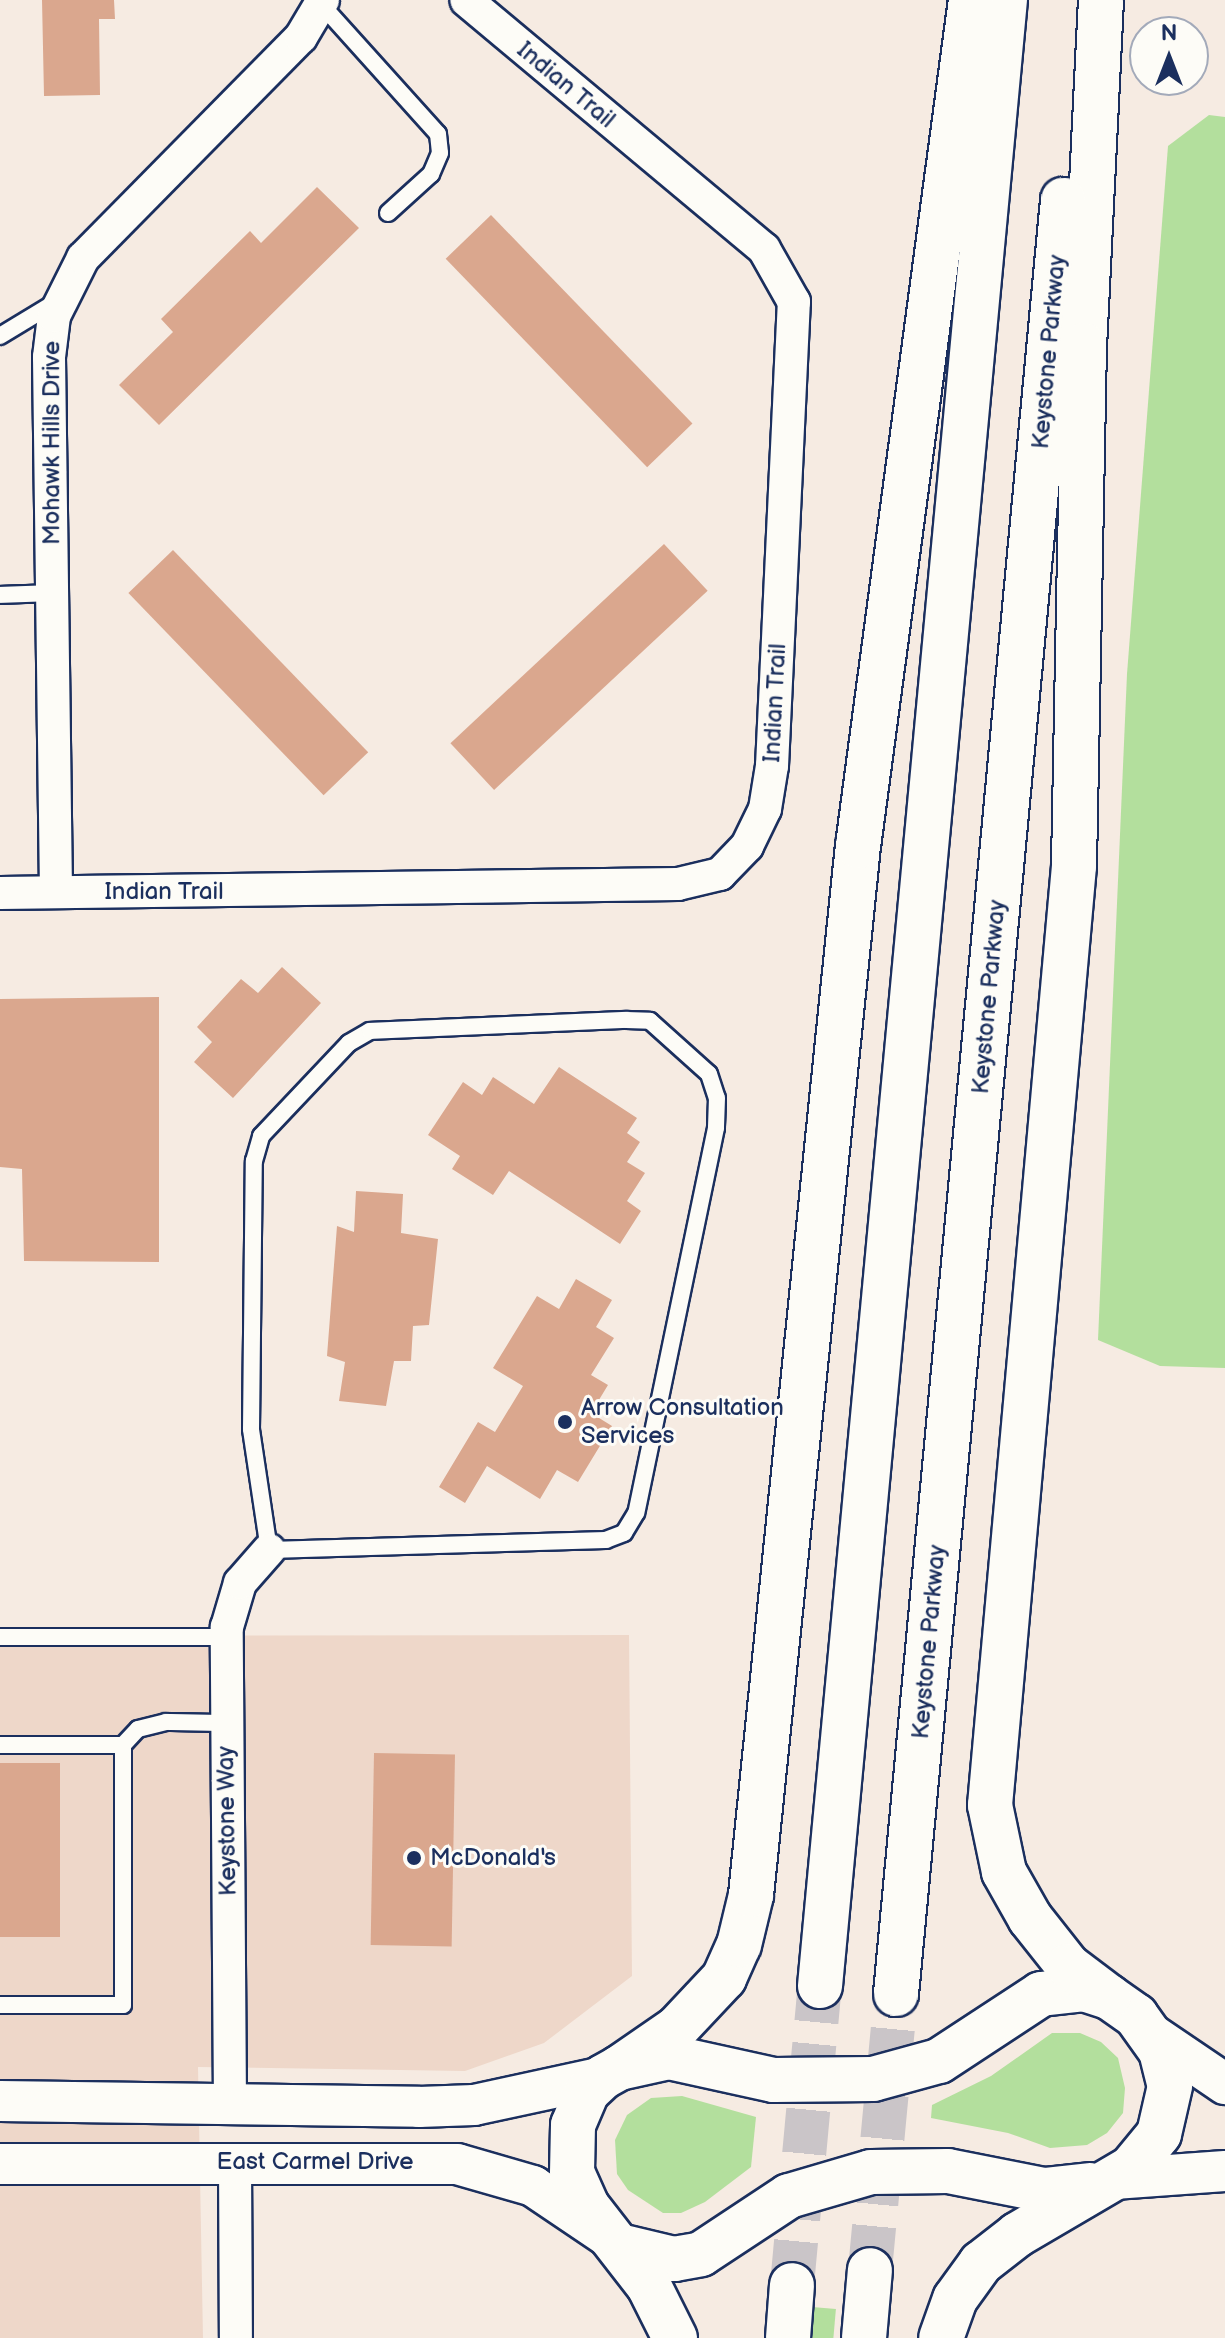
<!DOCTYPE html>
<html>
<head>
<meta charset="utf-8">
<style>
	body { margin:0 }
	#map { position:relative; width:1225px; height:2338px; overflow:hidden; background:#f6ebe2; font-family:"Balsamiq Sans",sans-serif }
	div>[style] { position:absolute }
	.built>* { inset:0; background:#eed7c9 }
	.green>* { inset:0; background:#b3df9d; transform-origin:0 0 }
	.building>* { inset:0; background:#daa78e; transform-origin:0 0 }
	.motorway-tunnel>* { height:44px; margin-top:-22px; transform-origin:0; background:repeating-linear-gradient(90deg,#cac5c8 0 44px,transparent 0 66px) }
	.roads { filter:drop-shadow(2px 0 #1b2f5e) drop-shadow(-2px 0 #1b2f5e) drop-shadow(0 2px #1b2f5e) drop-shadow(0 -2px #1b2f5e) }
	.service>* { height:16px; margin:-8px; padding:0 8px; transform-origin:8px; border-radius:8px; background:#fdfcf7 }
	.minor>* { height:32px; margin:-16px; padding:0 16px; transform-origin:16px; border-radius:16px; background:#fdfcf7 }
	.tertiary>* { height:40px; margin:-20px; padding:0 20px; transform-origin:20px; border-radius:20px; background:#fdfcf7 }
	.secondary>* { height:44px; margin:-22px; padding:0 22px; transform-origin:22px; border-radius:22px; background:#fdfcf7 }
	.motorway>* { height:44px; margin:-22px; padding:0 22px; transform-origin:22px; border-radius:22px; background:#fdfcf7 }
	.dots>* { width:22px; height:22px; translate:-50% -50%; box-sizing:border-box; border:4px solid #fdfcf7; border-radius:50% }
	span { translate:-50% -50%; white-space:nowrap; text-align:center; line-height:1.15; -webkit-text-stroke:6px #fdfcf7; paint-order:stroke }
	.street-label { font-size:24px; color:#1b2f5e }
	.poi-label { font-size:24px; color:#1b2f5e }
	.left { translate:0 -50%; text-align:left }
	.north { position:absolute; left:1129px; top:16px; width:80px; height:80px; box-sizing:border-box; background:#fdfcf7; border:2px solid #a3aaba; border-radius:50%; rotate:0deg; font-size:22px; font-weight:700; line-height:32px; text-align:center; color:#1b2f5e }
	.north::after { content:''; display:block; margin:auto; width:28px; height:36px; background:#1b2f5e; clip-path:polygon(50% 0,100% 100%,50% 72%,0 100%) }
</style>
</head>
<body>
<div id="map">
	<div class="built">
		<div style="clip-path:polygon(629px 1635px,632px 1976px,544px 2043px,465px 2071px,198px 2067px,203px 2338px,0 2338px,0 1636px)"></div>
	</div>
	<div class="green">
		<div style="clip-path:polygon(1209px 115px,1225px 117px,1225px 1368px,1160px 1366px,1098px 1340px,1127px 674px,1168px 146px)"></div>
		<div style="clip-path:polygon(1052px 2033px,1080px 2033px,1101px 2042px,1118px 2058px,1125px 2088px,1123px 2113px,1107px 2133px,1087px 2145px,1050px 2148px,1008px 2133px,931px 2118px,932px 2105px,991px 2076px)"></div>
		<div style="clip-path:polygon(682px 2096px,756px 2117px,751px 2167px,705px 2202px,681px 2213px,663px 2213px,628px 2190px,617px 2174px,615px 2140px,627px 2115px,651px 2098px)"></div>
		<div style="left:812px;top:2307px;width:24px;height:31px;rotate:5deg"></div>
	</div>
	<div class="building">
		<div style="clip-path:polygon(42px 0,114px 0,115px 19px,99px 19px,100px 95px,44px 96px)"></div>
		<div style="clip-path:polygon(317px 187px,359px 228px,159px 425px,119px 385px,173px 332px,161px 319px,250px 231px,261px 243px)"></div>
		<div style="left:491px;top:215px;width:290px;height:63px;rotate:46deg"></div>
		<div style="left:664px;top:544px;width:64px;height:292px;rotate:47deg"></div>
		<div style="left:173px;top:550px;width:281px;height:62px;rotate:46deg"></div>
		<div style="clip-path:polygon(282px 967px,321px 1003px,233px 1098px,194px 1062px,212px 1042px,197px 1027px,241px 979px,258px 993px)"></div>
		<div style="clip-path:polygon(159px 997px,159px 1262px,24px 1261px,22px 1169px,0 1167px,0 999px)"></div>
		<div style="clip-path:polygon(559px 1067px,637px 1118px,627px 1133px,640px 1142px,627px 1162px,645px 1173px,627px 1201px,641px 1211px,620px 1244px,509px 1171px,493px 1195px,452px 1169px,460px 1156px,428px 1135px,463px 1082px,482px 1095px,493px 1077px,534px 1104px)"></div>
		<div style="clip-path:polygon(356px 1191px,403px 1194px,401px 1233px,438px 1239px,429px 1325px,413px 1326px,411px 1361px,394px 1361px,386px 1406px,339px 1401px,345px 1362px,327px 1356px,337px 1226px,354px 1232px)"></div>
		<div style="clip-path:polygon(576px 1279px,612px 1300px,596px 1327px,614px 1338px,591px 1375px,608px 1385px,591px 1413px,612px 1426px,578px 1482px,557px 1470px,540px 1499px,487px 1466px,465px 1503px,439px 1487px,478px 1422px,495px 1432px,523px 1386px,493px 1368px,537px 1296px,559px 1309px)"></div>
		<div style="left:374px;top:1753px;width:81px;height:192px;rotate:1deg"></div>
		<div style="left:0;top:1763px;width:60px;height:174px"></div>
	</div>
	<div class="motorway-tunnel">
		<div style="left:870px;top:2270px;width:277px;rotate:-84.6deg"></div>
		<div style="left:792px;top:2285px;width:300px;rotate:-84.7deg"></div>
	</div>
	<div class="roads">
		<div class="service">
			<div style="left:321px;top:4px;width:175px;rotate:48deg"></div>
			<div style="left:438px;top:134px;width:19px;rotate:84deg"></div>
			<div style="left:440px;top:153px;width:23px;rotate:113deg"></div>
			<div style="left:431px;top:174px;width:58px;rotate:137.8deg"></div>
			<div style="left:0;top:336px;width:66px;rotate:-31.3deg"></div>
			<div style="left:0;top:595px;width:52px;rotate:-2.2deg"></div>
			<div style="left:626px;top:1020px;width:24px;rotate:2deg"></div>
			<div style="left:650px;top:1021px;width:79px;rotate:41.9deg"></div>
			<div style="left:709px;top:1074px;width:25px;rotate:72deg"></div>
			<div style="left:717px;top:1098px;width:30px;rotate:92deg"></div>
			<div style="left:716px;top:1128px;width:393px;rotate:101.7deg"></div>
			<div style="left:636px;top:1513px;width:23px;rotate:121deg"></div>
			<div style="left:624px;top:1533px;width:19px;rotate:159deg"></div>
			<div style="left:606px;top:1540px;width:337px;rotate:178.3deg"></div>
			<div style="left:269px;top:1550px;width:122px;rotate:-98.5deg"></div>
			<div style="left:251px;top:1429px;width:268px;rotate:-89.4deg"></div>
			<div style="left:254px;top:1161px;width:26px;rotate:-74deg"></div>
			<div style="left:261px;top:1136px;width:128px;rotate:-46.6deg"></div>
			<div style="left:349px;top:1043px;width:24px;rotate:-30deg"></div>
			<div style="left:370px;top:1031px;width:256px;rotate:-2.5deg"></div>
			<div style="left:0;top:1637px;width:227px"></div>
			<div style="left:0;top:1745px;width:123px"></div>
			<div style="left:123px;top:1745px;width:260px;rotate:90deg"></div>
			<div style="left:123px;top:2005px;width:123px;rotate:180deg"></div>
			<div style="left:123px;top:1745px;width:22px;rotate:-47deg"></div>
			<div style="left:138px;top:1729px;width:29px;rotate:-14deg"></div>
			<div style="left:166px;top:1722px;width:60px;rotate:1deg"></div>
		</div>
		<div class="minor">
			<div style="left:56px;top:892px;width:535px;rotate:-90.75deg"></div>
			<div style="left:49px;top:357px;width:41px;rotate:-83deg"></div>
			<div style="left:54px;top:316px;width:65px;rotate:-63.4deg"></div>
			<div style="left:83px;top:258px;width:310px;rotate:-45.4deg"></div>
			<div style="left:301px;top:37px;width:43px;rotate:-59.3deg"></div>
			<div style="left:0;top:893px;width:678px;rotate:-0.76deg"></div>
			<div style="left:678px;top:884px;width:43px;rotate:-13.4deg"></div>
			<div style="left:720px;top:874px;width:39px;rotate:-46deg"></div>
			<div style="left:747px;top:846px;width:41px;rotate:-64.1deg"></div>
			<div style="left:765px;top:809px;width:44px;rotate:-80.8deg"></div>
			<div style="left:772px;top:766px;width:465px;rotate:-87.3deg"></div>
			<div style="left:794px;top:302px;width:61px;rotate:-119.5deg"></div>
			<div style="left:764px;top:249px;width:388px;rotate:-140.1deg"></div>
			<div style="left:230px;top:2105px;width:478px;rotate:-90.4deg"></div>
			<div style="left:227px;top:1627px;width:46px;rotate:-73.5deg"></div>
			<div style="left:240px;top:1583px;width:44px;rotate:-48.7deg"></div>
			<div style="left:235px;top:2163px;width:175px;rotate:89.7deg"></div>
		</div>
		<div class="tertiary">
			<div style="left:1150px;top:2033px;width:91px;rotate:34.2deg"></div>
			<div style="left:0;top:2101px;width:419px;rotate:0.8deg"></div>
			<div style="left:419px;top:2107px;width:55px;rotate:-2.1deg"></div>
			<div style="left:474px;top:2105px;width:132px;rotate:-12.2deg"></div>
			<div style="left:0;top:2164px;width:457px"></div>
			<div style="left:457px;top:2164px;width:79px;rotate:16.1deg"></div>
			<div style="left:533px;top:2186px;width:92px;rotate:33.9deg"></div>
			<div style="left:1114px;top:2179px;width:111px;rotate:-4.1deg"></div>
		</div>
		<div class="secondary">
			<div style="left:619px;top:2246px;width:57px;rotate:13.3deg"></div>
			<div style="left:674px;top:2259px;width:27px;rotate:-10deg"></div>
			<div style="left:701px;top:2254px;width:105px;rotate:-33.4deg"></div>
			<div style="left:789px;top:2196px;width:85px;rotate:-16.3deg"></div>
			<div style="left:871px;top:2172px;width:77px;rotate:-0.7deg"></div>
			<div style="left:948px;top:2171px;width:98px;rotate:11.2deg"></div>
			<div style="left:1044px;top:2190px;width:46px;rotate:-6.2deg"></div>
			<div style="left:675px;top:2338px;width:58px;rotate:-116.6deg"></div>
			<div style="left:649px;top:2286px;width:101px;rotate:-127.8deg"></div>
			<div style="left:587px;top:2206px;width:36px;rotate:-114deg"></div>
			<div style="left:572px;top:2173px;width:48px;rotate:-88.8deg"></div>
			<div style="left:573px;top:2125px;width:36px;rotate:-67deg"></div>
			<div style="left:587px;top:2092px;width:22px;rotate:-43deg"></div>
			<div style="left:603px;top:2077px;width:18px;rotate:-29deg"></div>
			<div style="left:619px;top:2068px;width:51px;rotate:-12.4deg"></div>
			<div style="left:669px;top:2057px;width:107px;rotate:12.4deg"></div>
			<div style="left:774px;top:2080px;width:99px;rotate:-0.6deg"></div>
			<div style="left:873px;top:2079px;width:68px;rotate:-15.3deg"></div>
			<div style="left:939px;top:2061px;width:122px;rotate:-33.3deg"></div>
			<div style="left:1041px;top:1994px;width:43px;rotate:-6.6deg"></div>
			<div style="left:1084px;top:1989px;width:26px;rotate:18deg"></div>
			<div style="left:1109px;top:1997px;width:33px;rotate:35deg"></div>
			<div style="left:1136px;top:2016px;width:43px;rotate:54.5deg"></div>
			<div style="left:1161px;top:2051px;width:36px;rotate:76deg"></div>
			<div style="left:1170px;top:2086px;width:49px;rotate:102.9deg"></div>
			<div style="left:1159px;top:2134px;width:44px;rotate:129.5deg"></div>
			<div style="left:1131px;top:2168px;width:132px;rotate:149.6deg"></div>
			<div style="left:1017px;top:2235px;width:46px;rotate:142.1deg"></div>
			<div style="left:981px;top:2263px;width:44px;rotate:125.8deg"></div>
			<div style="left:955px;top:2299px;width:41px;rotate:109.7deg"></div>
		</div>
		<div class="motorway">
			<div style="left:1101px;top:0;width:345px;rotate:92.8deg"></div>
			<div style="left:1084px;top:345px;width:521px;rotate:91.1deg"></div>
			<div style="left:1074px;top:866px;width:943px;rotate:95.11deg"></div>
			<div style="left:990px;top:1805px;width:68px;rotate:78.2deg"></div>
			<div style="left:1004px;top:1872px;width:53px;rotate:60.5deg"></div>
			<div style="left:1030px;top:1918px;width:61px;rotate:51.6deg"></div>
			<div style="left:1068px;top:1966px;width:51px;rotate:37.1deg"></div>
			<div style="left:820px;top:1986px;width:1995px;rotate:-84.68deg"></div>
			<div style="left:896px;top:1994px;width:1802px;rotate:-84.68deg"></div>
			<div style="left:619px;top:2068px;width:70px;rotate:-34.6deg"></div>
			<div style="left:677px;top:2028px;width:69px;rotate:-46.8deg"></div>
			<div style="left:724px;top:1978px;width:36px;rotate:-66deg"></div>
			<div style="left:739px;top:1945px;width:51px;rotate:-76.5deg"></div>
			<div style="left:751px;top:1895px;width:1054px;rotate:-84.18deg"></div>
			<div style="left:858px;top:846px;width:854px;rotate:-82.39deg"></div>
			<div style="left:788px;top:2338px;width:53px;rotate:-85.7deg"></div>
			<div style="left:864px;top:2338px;width:68px;rotate:-85deg"></div>
		</div>
	</div>
	<div class="dots">
		<div style="left:565px;top:1422px;background:#1b2f5e"></div>
		<div style="left:414px;top:1858px;background:#1b2f5e"></div>
	</div>
	<div class="street-label">
		<span style="left:566px;top:85px;rotate:40deg">Indian Trail</span>
		<span style="left:1049px;top:352px;rotate:-85deg">Keystone Parkway</span>
		<span style="left:52px;top:443px;rotate:-90deg">Mohawk Hills Drive</span>
		<span style="left:775px;top:703px;rotate:-87deg">Indian Trail</span>
		<span style="left:164px;top:892px">Indian Trail</span>
		<span style="left:989px;top:997px;rotate:-85deg">Keystone Parkway</span>
		<span style="left:929px;top:1642px;rotate:-85deg">Keystone Parkway</span>
		<span style="left:227px;top:1821px;rotate:-91deg">Keystone Way</span>
		<span style="left:315px;top:2162px">East Carmel Drive</span>
	</div>
	<div class="poi-label">
		<span class="left" style="left:581px;top:1422px">Arrow Consultation<br>Services</span>
		<span class="left" style="left:430px;top:1858px">McDonald's</span>
	</div>
	<div class="north">N</div>
</div>
</body>
</html>
